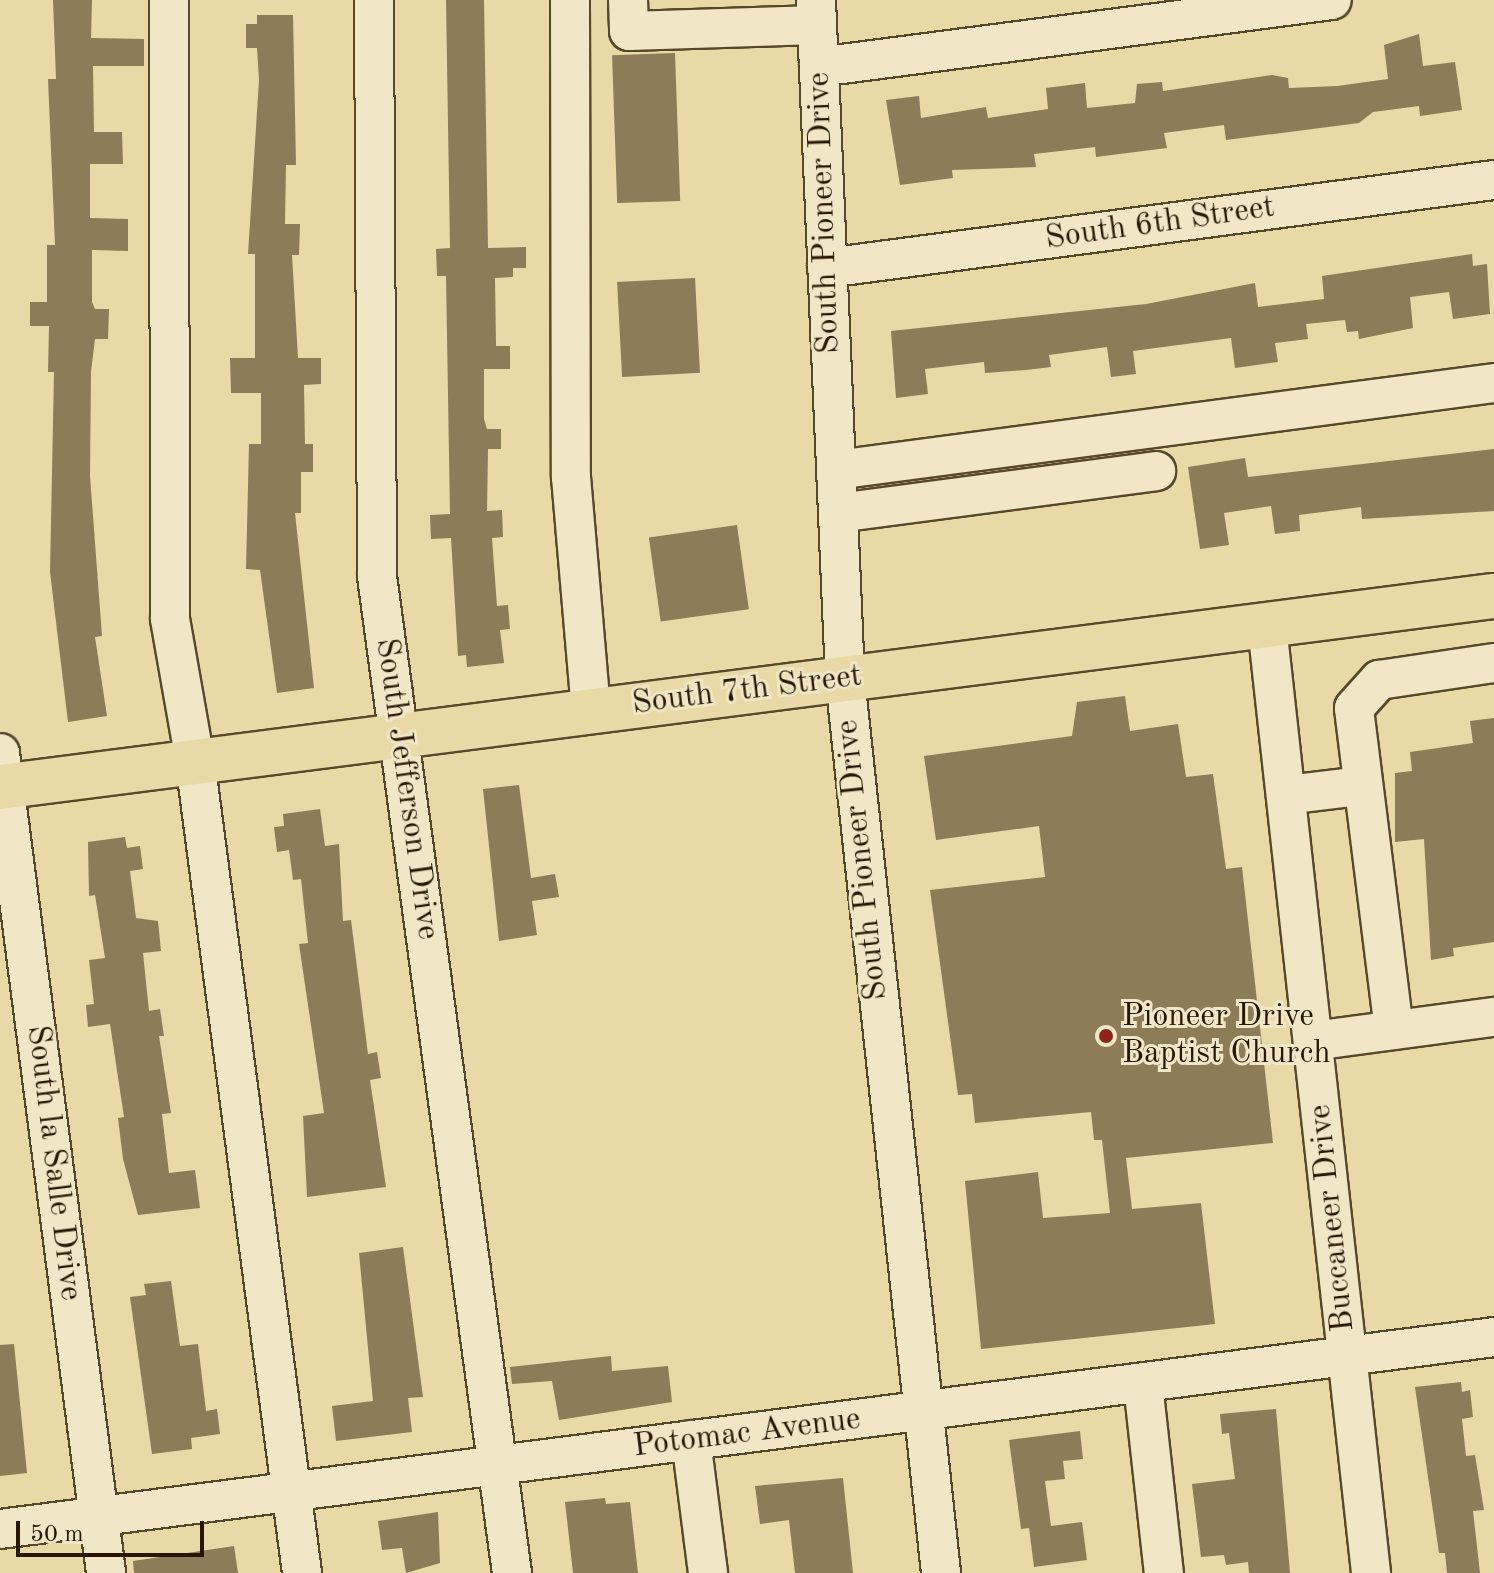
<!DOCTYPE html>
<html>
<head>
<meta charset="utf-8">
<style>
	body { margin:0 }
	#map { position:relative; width:1494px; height:1573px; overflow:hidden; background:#e9d9a7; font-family:"Old Standard TT",serif }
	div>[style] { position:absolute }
	.building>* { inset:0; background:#8c7c57; transform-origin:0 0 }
	.roads { filter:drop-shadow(2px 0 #58482a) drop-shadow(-2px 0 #58482a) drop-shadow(0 2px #58482a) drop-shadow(0 -2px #58482a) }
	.minor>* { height:38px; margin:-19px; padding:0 19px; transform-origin:19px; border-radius:19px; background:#f1e6c6 }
	.major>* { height:44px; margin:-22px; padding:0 22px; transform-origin:22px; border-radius:22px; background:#e9d9a7 }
	.dots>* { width:22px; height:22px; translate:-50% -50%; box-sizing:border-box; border:4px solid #f1e6c6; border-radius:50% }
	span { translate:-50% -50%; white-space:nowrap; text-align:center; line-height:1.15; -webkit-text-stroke:6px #f1e6c6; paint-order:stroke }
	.street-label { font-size:32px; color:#271701 }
	.poi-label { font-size:32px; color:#271701 }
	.left { translate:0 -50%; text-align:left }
	.scale { position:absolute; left:16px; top:1521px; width:188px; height:36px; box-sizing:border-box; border:4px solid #271701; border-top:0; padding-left:10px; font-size:24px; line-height:28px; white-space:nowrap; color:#271701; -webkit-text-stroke:6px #f1e6c6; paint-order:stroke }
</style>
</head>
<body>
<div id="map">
	<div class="building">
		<div style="clip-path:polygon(53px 0,92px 0,91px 38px,144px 39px,144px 66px,93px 66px,94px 132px,122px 132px,123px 164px,90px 164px,90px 218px,128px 219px,128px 251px,92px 250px,92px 302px,95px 309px,109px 309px,108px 339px,95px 339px,91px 372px,90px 476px,102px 636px,95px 637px,107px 716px,68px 722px,50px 572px,54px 372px,48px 372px,49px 326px,30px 326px,30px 302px,47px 302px,47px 245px,55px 245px,48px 79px,56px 79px)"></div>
		<div style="clip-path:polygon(446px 0,484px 0,488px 248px,526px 247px,526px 268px,513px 268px,513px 277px,495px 278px,496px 346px,510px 346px,510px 369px,484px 369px,484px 419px,487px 429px,501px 429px,501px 449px,488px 449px,487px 511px,502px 510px,503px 537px,492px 538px,497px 606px,508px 605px,510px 629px,500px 630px,504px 663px,467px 667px,466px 655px,458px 656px,451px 538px,431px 539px,430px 515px,450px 514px,446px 276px,437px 276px,436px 249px,450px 248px)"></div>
		<div style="clip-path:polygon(257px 15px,293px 15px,296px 165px,286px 165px,285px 224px,300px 224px,299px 255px,292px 255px,298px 358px,321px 358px,321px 384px,304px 385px,305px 444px,313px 444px,313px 472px,301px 472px,301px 513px,295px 513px,314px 688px,277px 693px,260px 570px,246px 569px,249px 444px,261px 444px,261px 393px,231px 393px,230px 358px,255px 358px,255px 254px,248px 254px,259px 80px,257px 48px,246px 48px,246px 24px,257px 24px)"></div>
		<div style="clip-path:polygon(1419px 34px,1423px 66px,1455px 62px,1462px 110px,1420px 116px,1419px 106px,1373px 112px,1359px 123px,1226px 140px,1224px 125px,1164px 133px,1167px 148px,1096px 157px,1095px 147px,1034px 154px,1036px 167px,952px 170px,953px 178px,900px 185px,886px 100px,919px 96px,921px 118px,986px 107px,988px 118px,1048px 109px,1046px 88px,1085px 83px,1087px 108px,1135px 103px,1137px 84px,1162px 82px,1163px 91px,1272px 75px,1288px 78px,1289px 88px,1337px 86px,1388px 79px,1384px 45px)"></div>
		<div style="left:675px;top:53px;width:148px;height:63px;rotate:88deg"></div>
		<div style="clip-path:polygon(1472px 254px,1473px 266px,1487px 264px,1490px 314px,1453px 319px,1449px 292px,1410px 297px,1413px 328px,1359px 339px,1358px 331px,1347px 332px,1345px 320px,1306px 324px,1308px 339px,1275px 343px,1278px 362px,1235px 368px,1231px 338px,1133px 351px,1136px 374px,1111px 377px,1107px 347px,1049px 355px,1051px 367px,1026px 370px,985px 373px,984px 362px,925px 369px,928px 394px,896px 398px,891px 331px,1146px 304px,1255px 283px,1258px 307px,1324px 299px,1322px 276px)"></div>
		<div style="left:695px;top:278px;width:95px;height:78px;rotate:87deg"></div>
		<div style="clip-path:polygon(1494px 449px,1494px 511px,1362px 519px,1361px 507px,1299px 515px,1300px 531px,1275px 534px,1271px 506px,1224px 513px,1229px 545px,1200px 549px,1188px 467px,1245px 458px,1248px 477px)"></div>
		<div style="left:737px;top:525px;width:85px;height:89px;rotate:82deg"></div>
		<div style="clip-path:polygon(1125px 696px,1130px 731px,1178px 724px,1186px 777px,1213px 774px,1226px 869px,1242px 867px,1273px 1143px,1126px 1158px,1132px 1209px,1201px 1203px,1215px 1324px,981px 1349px,965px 1181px,1038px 1172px,1043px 1218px,1110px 1213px,1102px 1140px,1094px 1140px,1091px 1112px,975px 1123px,972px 1094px,958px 1095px,930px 890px,1045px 877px,1039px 826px,936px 840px,924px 756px,1072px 736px,1077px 702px)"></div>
		<div style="clip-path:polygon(1494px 718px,1494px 942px,1453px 948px,1454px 956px,1431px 960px,1424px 839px,1395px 842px,1395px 773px,1412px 771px,1410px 752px,1473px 743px,1470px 721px)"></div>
		<div style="clip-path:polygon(519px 785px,531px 878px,555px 874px,559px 897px,532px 901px,537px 935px,499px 941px,483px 789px)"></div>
		<div style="clip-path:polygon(320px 809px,325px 846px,339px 844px,343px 921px,351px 920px,368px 1054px,377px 1052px,381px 1078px,370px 1080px,386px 1187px,307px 1197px,303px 1116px,324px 1113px,299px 944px,308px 943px,301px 879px,293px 880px,289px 850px,277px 852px,274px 827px,284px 826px,283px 814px)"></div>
		<div style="clip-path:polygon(125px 837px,127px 848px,140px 846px,143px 869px,130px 871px,136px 918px,158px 921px,161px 951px,143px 953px,149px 1011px,160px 1009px,164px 1036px,159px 1036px,171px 1113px,162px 1114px,169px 1173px,195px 1170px,200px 1208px,138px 1215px,123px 1159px,118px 1118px,124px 1117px,110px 1024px,88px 1027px,86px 1005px,94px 1004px,89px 960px,105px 958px,95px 895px,89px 896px,88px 842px)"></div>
		<div style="clip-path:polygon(403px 1247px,423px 1397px,408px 1398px,412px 1432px,336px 1441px,332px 1406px,373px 1401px,359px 1253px)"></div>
		<div style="clip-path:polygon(171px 1281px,180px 1346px,198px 1344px,206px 1411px,217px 1409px,220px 1434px,191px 1438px,192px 1449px,152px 1454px,130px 1297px,146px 1295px,144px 1284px)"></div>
		<div style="clip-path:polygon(14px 1344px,27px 1473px,0 1476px,0 1345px)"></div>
		<div style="clip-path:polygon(611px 1356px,612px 1371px,668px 1366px,672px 1402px,559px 1420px,552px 1381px,512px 1384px,510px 1367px)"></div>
		<div style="clip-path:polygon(1461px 1382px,1462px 1392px,1470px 1390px,1473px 1417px,1462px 1419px,1466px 1456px,1475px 1455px,1484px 1510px,1473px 1511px,1480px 1573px,1447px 1573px,1445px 1553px,1439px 1553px,1415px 1387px)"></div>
		<div style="clip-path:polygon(1276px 1409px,1290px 1573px,1249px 1573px,1248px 1562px,1226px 1565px,1224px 1555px,1201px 1557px,1192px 1484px,1235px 1479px,1229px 1433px,1222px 1434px,1220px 1414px)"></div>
		<div style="clip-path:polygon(1080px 1431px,1083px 1459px,1063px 1461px,1065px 1479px,1045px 1481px,1051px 1526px,1082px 1522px,1087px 1560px,1034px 1567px,1029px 1528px,1021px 1529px,1009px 1440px)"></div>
		<div style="clip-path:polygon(843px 1478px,853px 1573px,795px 1573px,789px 1520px,760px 1524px,755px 1486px)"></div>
		<div style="clip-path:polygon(605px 1498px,606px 1504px,630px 1502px,638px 1573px,573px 1573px,565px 1502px)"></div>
		<div style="clip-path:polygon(438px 1512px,440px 1563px,406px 1573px,402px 1548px,382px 1550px,378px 1521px)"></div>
		<div style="clip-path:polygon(234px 1546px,238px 1573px,134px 1573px,133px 1561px)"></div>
	</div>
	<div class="roads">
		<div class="minor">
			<div style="left:169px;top:0;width:619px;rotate:89.91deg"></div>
			<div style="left:170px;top:619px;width:144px;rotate:80deg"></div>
			<div style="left:195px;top:761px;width:819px;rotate:82.49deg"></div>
			<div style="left:374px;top:0;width:576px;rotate:89.7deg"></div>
			<div style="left:377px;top:576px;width:1006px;rotate:82.29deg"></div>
			<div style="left:570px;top:0;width:477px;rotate:89.9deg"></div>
			<div style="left:571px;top:477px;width:235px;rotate:85.1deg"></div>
			<div style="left:628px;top:0;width:31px;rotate:88deg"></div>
			<div style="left:629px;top:31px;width:188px;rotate:-1.8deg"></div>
			<div style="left:816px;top:0;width:680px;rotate:87.55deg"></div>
			<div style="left:845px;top:679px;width:899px;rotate:83.87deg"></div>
			<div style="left:819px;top:67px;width:517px;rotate:-7.44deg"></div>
			<div style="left:827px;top:268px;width:673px;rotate:-7.52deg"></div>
			<div style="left:836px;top:470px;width:664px;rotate:-7.53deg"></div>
			<div style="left:838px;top:513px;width:321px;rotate:-7.5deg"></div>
			<div style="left:1267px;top:626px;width:953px;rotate:83.73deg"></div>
			<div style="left:0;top:753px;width:827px;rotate:82.63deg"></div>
			<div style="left:1286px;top:795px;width:75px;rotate:-6.9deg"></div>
			<div style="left:1394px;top:1030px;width:324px;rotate:-97.1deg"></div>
			<div style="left:1354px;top:708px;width:38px;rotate:-48deg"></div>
			<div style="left:1379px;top:680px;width:116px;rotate:-8.4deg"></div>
			<div style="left:1313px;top:1041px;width:183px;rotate:-7.6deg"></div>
			<div style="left:1143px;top:1384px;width:190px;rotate:83.7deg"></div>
			<div style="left:691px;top:1440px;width:134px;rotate:82.7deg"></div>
			<div style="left:0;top:1529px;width:1506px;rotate:-7.32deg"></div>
		</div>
		<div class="major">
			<div style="left:0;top:787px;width:1506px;rotate:-7.29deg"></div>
		</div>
	</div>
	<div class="dots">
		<div style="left:1106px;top:1036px;background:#8f2418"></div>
	</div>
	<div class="street-label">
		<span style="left:825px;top:213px;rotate:-92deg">South Pioneer Drive</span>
		<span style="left:1160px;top:224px;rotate:-8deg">South 6th Street</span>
		<span style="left:747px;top:691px;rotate:-7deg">South 7th Street</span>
		<span style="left:406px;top:789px;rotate:82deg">South Jefferson Drive</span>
		<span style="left:863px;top:860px;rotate:-96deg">South Pioneer Drive</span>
		<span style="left:53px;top:1163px;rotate:83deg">South la Salle Drive</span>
		<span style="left:1333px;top:1218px;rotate:-96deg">Buccaneer Drive</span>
		<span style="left:747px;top:1434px;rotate:-7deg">Potomac Avenue</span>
	</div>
	<div class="poi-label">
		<span class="left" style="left:1122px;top:1036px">Pioneer Drive<br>Baptist Church</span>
	</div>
	<div class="scale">50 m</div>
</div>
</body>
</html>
